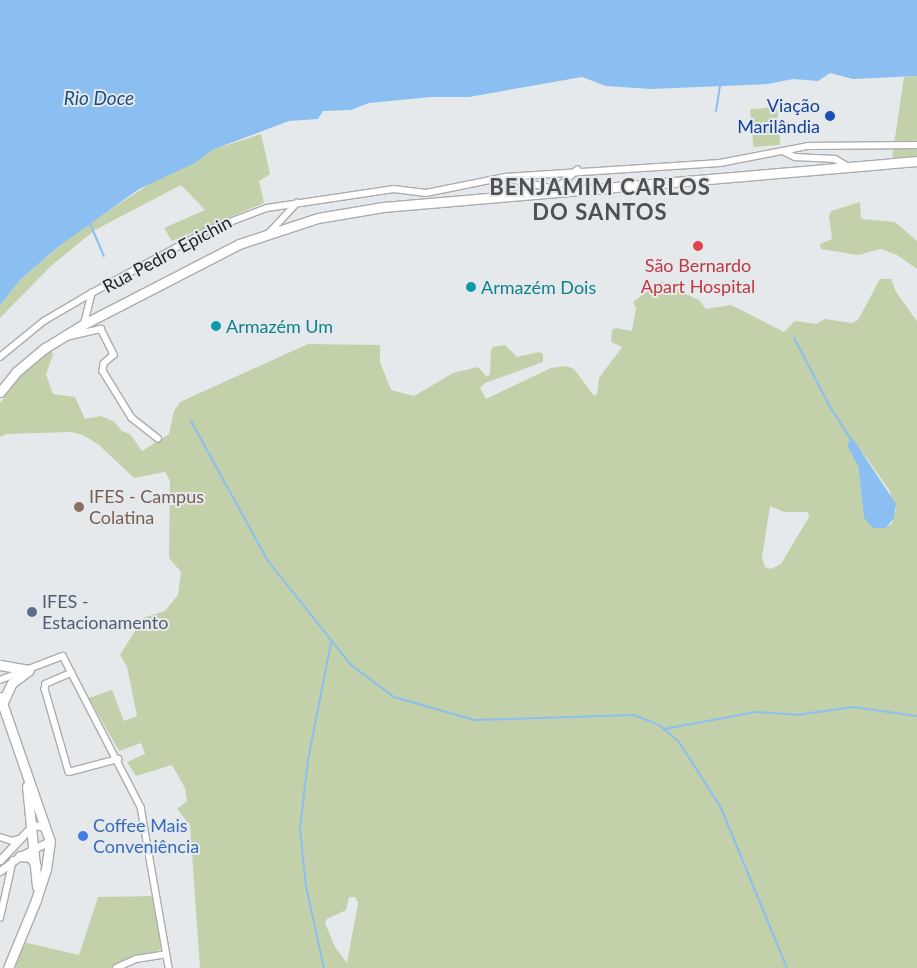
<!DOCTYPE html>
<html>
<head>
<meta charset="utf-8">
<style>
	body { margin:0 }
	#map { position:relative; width:917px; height:968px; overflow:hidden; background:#e6e9eb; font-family:Lato,sans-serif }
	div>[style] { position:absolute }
	.green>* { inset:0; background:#c2d1a9; transform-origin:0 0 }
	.water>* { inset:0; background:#8bbff2 }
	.stream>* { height:2px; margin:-1px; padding:0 1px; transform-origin:1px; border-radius:1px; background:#8bbff2 }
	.roads { filter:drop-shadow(1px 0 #aaacae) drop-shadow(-1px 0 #aaacae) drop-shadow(0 1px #aaacae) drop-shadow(0 -1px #aaacae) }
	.minor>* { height:5.5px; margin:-2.75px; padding:0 2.75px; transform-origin:2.75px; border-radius:2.75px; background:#fff }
	.tertiary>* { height:7px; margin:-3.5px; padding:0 3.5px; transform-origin:3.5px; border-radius:3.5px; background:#fff }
	.primary>* { height:9px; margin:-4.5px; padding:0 4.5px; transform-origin:4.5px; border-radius:4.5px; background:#fff }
	.dots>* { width:14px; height:14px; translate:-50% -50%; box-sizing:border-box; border:2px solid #e6e9eb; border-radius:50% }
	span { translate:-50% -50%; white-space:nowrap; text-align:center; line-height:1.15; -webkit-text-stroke:4px #e6e9eb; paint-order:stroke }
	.transit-label { font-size:18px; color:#164399 }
	.right { translate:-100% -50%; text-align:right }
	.street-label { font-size:18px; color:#232425 }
	.health-label { font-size:18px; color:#be3a42 }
	.culture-label { font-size:18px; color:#0d838f }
	.left { translate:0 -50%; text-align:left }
	.education-label { font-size:18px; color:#785e54 }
	.service-label { font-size:18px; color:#4e5e75 }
	.shop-label { font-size:18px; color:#366cbe }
	.water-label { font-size:19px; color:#1b5282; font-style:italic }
	.district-label { font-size:22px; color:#4e5052; font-weight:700; letter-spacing:1px }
</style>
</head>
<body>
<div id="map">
	<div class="green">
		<div style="clip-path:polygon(917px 76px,917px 156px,892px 158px,904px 77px)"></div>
		<div style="left:777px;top:107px;width:38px;height:27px;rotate:85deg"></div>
		<div style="clip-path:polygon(261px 134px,270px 174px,259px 181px,264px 203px,172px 241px,164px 228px,205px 210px,181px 185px,95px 230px,51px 266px,0 318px,0 305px,20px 280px,75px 233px,160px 177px,212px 150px)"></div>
		<div style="clip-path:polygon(860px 202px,861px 219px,895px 222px,917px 241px,917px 269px,897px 255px,881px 249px,858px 255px,821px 249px,820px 244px,832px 239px,829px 216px,831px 211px)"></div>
		<div style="clip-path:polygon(evenodd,880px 279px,891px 279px,896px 292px,917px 321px,917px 968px,200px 968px,190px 825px,177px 809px,187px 801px,185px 788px,172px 765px,136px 776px,127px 762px,145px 754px,141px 743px,119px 751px,89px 698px,112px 690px,124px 721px,137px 716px,127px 667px,120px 655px,143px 618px,165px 611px,178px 595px,181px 572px,169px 558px,170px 481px,165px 472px,134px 478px,99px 445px,83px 435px,71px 432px,7px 434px,0 437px,0 403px,29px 365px,51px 348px,53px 355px,46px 374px,53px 394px,75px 397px,85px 419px,101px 416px,113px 421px,122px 431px,130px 434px,142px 451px,169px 434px,174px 411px,180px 402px,308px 344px,380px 345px,380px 362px,391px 390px,414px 396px,453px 373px,478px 367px,486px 376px,490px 375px,491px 350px,493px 347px,505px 345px,517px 357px,539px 352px,543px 354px,543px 362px,485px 383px,480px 388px,486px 399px,551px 368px,566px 366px,574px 369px,594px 396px,597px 394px,599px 378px,622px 347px,611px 342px,612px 330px,616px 328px,632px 331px,636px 308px,633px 302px,660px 282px,673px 283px,679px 291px,699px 300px,706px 309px,731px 305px,784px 332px,795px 321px,816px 324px,825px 319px,852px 323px,858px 320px,880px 279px,863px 453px,889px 490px,896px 509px,892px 523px,886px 528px,879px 528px,864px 518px,858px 466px,863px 453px,880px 279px,770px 506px,784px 512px,808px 512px,809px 517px,781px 564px,771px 569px,765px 567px,762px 557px,770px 506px,880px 279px,349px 897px,355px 897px,358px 903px,347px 963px,335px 947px,325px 923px,327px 919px,346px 910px,349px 897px)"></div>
		<div style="clip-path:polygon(154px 896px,161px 949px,122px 968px,11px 968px,23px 942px,79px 955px,98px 897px)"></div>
	</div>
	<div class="water">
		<div style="clip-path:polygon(0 0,917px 0,917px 76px,853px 79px,830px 73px,818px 81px,793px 79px,768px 84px,651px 89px,606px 86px,582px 77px,469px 97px,431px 97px,369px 103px,351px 110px,323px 111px,318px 119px,289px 121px,212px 150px,195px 163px,139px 189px,58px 247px,20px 280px,0 305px)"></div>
		<div style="clip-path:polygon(853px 439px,896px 504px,894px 518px,886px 528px,873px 528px,864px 518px,858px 466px,848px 447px,849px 441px)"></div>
	</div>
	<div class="stream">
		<div style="left:716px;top:111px;width:25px;rotate:-81deg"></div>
		<div style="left:89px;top:221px;width:38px;rotate:67deg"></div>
		<div style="left:794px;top:338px;width:78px;rotate:62.4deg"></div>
		<div style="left:830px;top:407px;width:40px;rotate:57.1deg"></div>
		<div style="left:191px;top:421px;width:160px;rotate:61.2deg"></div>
		<div style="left:268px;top:561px;width:133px;rotate:51.4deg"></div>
		<div style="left:351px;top:665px;width:54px;rotate:36.7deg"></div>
		<div style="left:394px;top:697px;width:84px;rotate:15.9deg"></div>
		<div style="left:475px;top:720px;width:159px;rotate:-1.8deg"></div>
		<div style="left:634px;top:715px;width:27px;rotate:22deg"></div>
		<div style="left:659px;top:725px;width:26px;rotate:40deg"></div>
		<div style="left:679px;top:742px;width:78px;rotate:57.5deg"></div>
		<div style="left:721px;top:808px;width:173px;rotate:67.6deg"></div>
		<div style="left:664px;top:729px;width:95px;rotate:-10.4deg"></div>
		<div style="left:757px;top:712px;width:39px;rotate:4deg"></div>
		<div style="left:796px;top:715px;width:58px;rotate:-8deg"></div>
		<div style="left:853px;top:707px;width:65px;rotate:8deg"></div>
		<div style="left:324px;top:968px;width:84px;rotate:-102.4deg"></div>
		<div style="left:306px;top:886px;width:57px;rotate:-96deg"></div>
		<div style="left:300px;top:829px;width:69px;rotate:-83.4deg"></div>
		<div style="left:308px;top:760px;width:119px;rotate:-78.9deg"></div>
	</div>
	<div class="roads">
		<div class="minor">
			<div style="left:785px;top:152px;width:11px;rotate:27deg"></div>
			<div style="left:795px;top:157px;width:40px;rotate:2.9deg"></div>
			<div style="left:835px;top:159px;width:16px;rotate:30deg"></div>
			<div style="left:507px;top:178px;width:45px;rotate:12.8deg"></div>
			<div style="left:551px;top:188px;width:6px;rotate:90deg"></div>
			<div style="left:551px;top:188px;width:12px;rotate:-20deg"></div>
			<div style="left:562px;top:184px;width:21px;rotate:-43deg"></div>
			<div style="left:269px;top:233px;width:41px;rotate:-47deg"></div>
			<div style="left:84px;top:324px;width:32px;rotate:-76deg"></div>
			<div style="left:66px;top:337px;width:36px;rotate:-13deg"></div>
			<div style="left:101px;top:329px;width:29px;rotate:63deg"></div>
			<div style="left:114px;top:355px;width:13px;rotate:138deg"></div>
			<div style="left:104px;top:364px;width:7px;rotate:98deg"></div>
			<div style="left:103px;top:371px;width:55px;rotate:58.3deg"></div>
			<div style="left:132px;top:418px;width:33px;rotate:38deg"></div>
			<div style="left:0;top:357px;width:57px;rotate:-39.3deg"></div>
			<div style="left:44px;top:321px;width:56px;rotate:-30.3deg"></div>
			<div style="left:92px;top:293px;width:133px;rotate:-28.3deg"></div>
			<div style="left:209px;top:230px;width:62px;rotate:-20.8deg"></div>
			<div style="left:267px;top:208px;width:128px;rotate:-8.5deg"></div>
			<div style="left:394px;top:189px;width:32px;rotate:7deg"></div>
			<div style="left:426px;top:193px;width:81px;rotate:-11.4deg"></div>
			<div style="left:505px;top:177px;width:215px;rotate:-3.7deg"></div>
			<div style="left:720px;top:163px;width:90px;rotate:-10.9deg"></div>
			<div style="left:808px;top:146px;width:109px;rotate:-0.5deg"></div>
			<div style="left:72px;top:673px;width:28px;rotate:157deg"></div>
			<div style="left:46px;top:684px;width:5px;rotate:101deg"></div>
			<div style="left:45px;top:689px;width:86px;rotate:73.9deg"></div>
			<div style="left:69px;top:772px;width:51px;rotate:-14.9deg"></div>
			<div style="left:0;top:680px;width:67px;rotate:-20.9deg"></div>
			<div style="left:63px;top:656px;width:170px;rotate:62.7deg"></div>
			<div style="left:141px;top:807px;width:163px;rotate:80.1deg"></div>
			<div style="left:0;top:837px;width:13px;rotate:18deg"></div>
			<div style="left:12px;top:841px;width:7px;rotate:-16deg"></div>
			<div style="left:0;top:918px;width:59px;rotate:-77.4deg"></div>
			<div style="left:116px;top:968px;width:22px;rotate:-24deg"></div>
			<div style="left:136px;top:959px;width:30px;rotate:-9deg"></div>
		</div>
		<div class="tertiary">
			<div style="left:0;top:860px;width:48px;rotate:-46.7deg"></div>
			<div style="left:33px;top:825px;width:13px;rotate:9deg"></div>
			<div style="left:0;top:871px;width:25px;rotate:-37deg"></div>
			<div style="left:20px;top:856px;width:34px;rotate:-27deg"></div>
		</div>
		<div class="primary">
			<div style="left:0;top:392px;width:26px;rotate:-51deg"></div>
			<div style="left:16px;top:372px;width:38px;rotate:-40deg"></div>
			<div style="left:45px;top:348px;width:46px;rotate:-31.6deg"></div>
			<div style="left:84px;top:324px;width:174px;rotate:-27.3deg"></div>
			<div style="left:239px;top:244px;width:83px;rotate:-18.2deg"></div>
			<div style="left:318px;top:218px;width:66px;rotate:-9.6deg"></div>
			<div style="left:383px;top:207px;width:536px;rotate:-4.92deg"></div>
			<div style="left:0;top:665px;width:29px;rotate:10deg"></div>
			<div style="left:0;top:697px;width:152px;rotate:70.9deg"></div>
			<div style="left:50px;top:841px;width:28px;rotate:98deg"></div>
			<div style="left:46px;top:869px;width:33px;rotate:108deg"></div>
			<div style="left:36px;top:900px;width:74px;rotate:112.4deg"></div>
			<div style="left:2px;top:704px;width:23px;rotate:-65deg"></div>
			<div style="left:12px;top:683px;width:21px;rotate:-37deg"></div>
			<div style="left:27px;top:786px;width:101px;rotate:84.3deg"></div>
			<div style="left:20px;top:856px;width:11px;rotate:5deg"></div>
			<div style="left:31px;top:857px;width:10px;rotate:61deg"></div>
		</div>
	</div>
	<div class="dots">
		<div style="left:830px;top:116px;background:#1a4fb4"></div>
		<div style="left:698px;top:246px;background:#e0444e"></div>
		<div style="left:471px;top:287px;background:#0f9aa8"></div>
		<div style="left:216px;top:326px;background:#0f9aa8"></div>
		<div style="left:79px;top:507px;background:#8d6e63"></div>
		<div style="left:32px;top:612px;background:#5c6f8a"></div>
		<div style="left:83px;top:836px;background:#3f7fe0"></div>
	</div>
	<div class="transit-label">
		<span class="right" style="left:820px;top:116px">Viação<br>Marilândia</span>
	</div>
	<div class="street-label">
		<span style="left:167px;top:254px;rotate:-28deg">Rua Pedro Epichin</span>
	</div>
	<div class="health-label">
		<span style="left:698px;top:276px">São Bernardo<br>Apart Hospital</span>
	</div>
	<div class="culture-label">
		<span class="left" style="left:481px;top:287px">Armazém Dois</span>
		<span class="left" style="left:226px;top:326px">Armazém Um</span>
	</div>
	<div class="education-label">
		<span class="left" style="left:89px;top:507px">IFES - Campus<br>Colatina</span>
	</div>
	<div class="service-label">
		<span class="left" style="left:42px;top:612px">IFES -<br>Estacionamento</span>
	</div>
	<div class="shop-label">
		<span class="left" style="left:93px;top:836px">Coffee Mais<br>Conveniência</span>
	</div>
	<div class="water-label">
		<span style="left:99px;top:98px">Rio Doce</span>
	</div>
	<div class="district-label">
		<span style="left:600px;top:199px">BENJAMIM CARLOS<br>DO SANTOS</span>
	</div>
</div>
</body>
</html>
